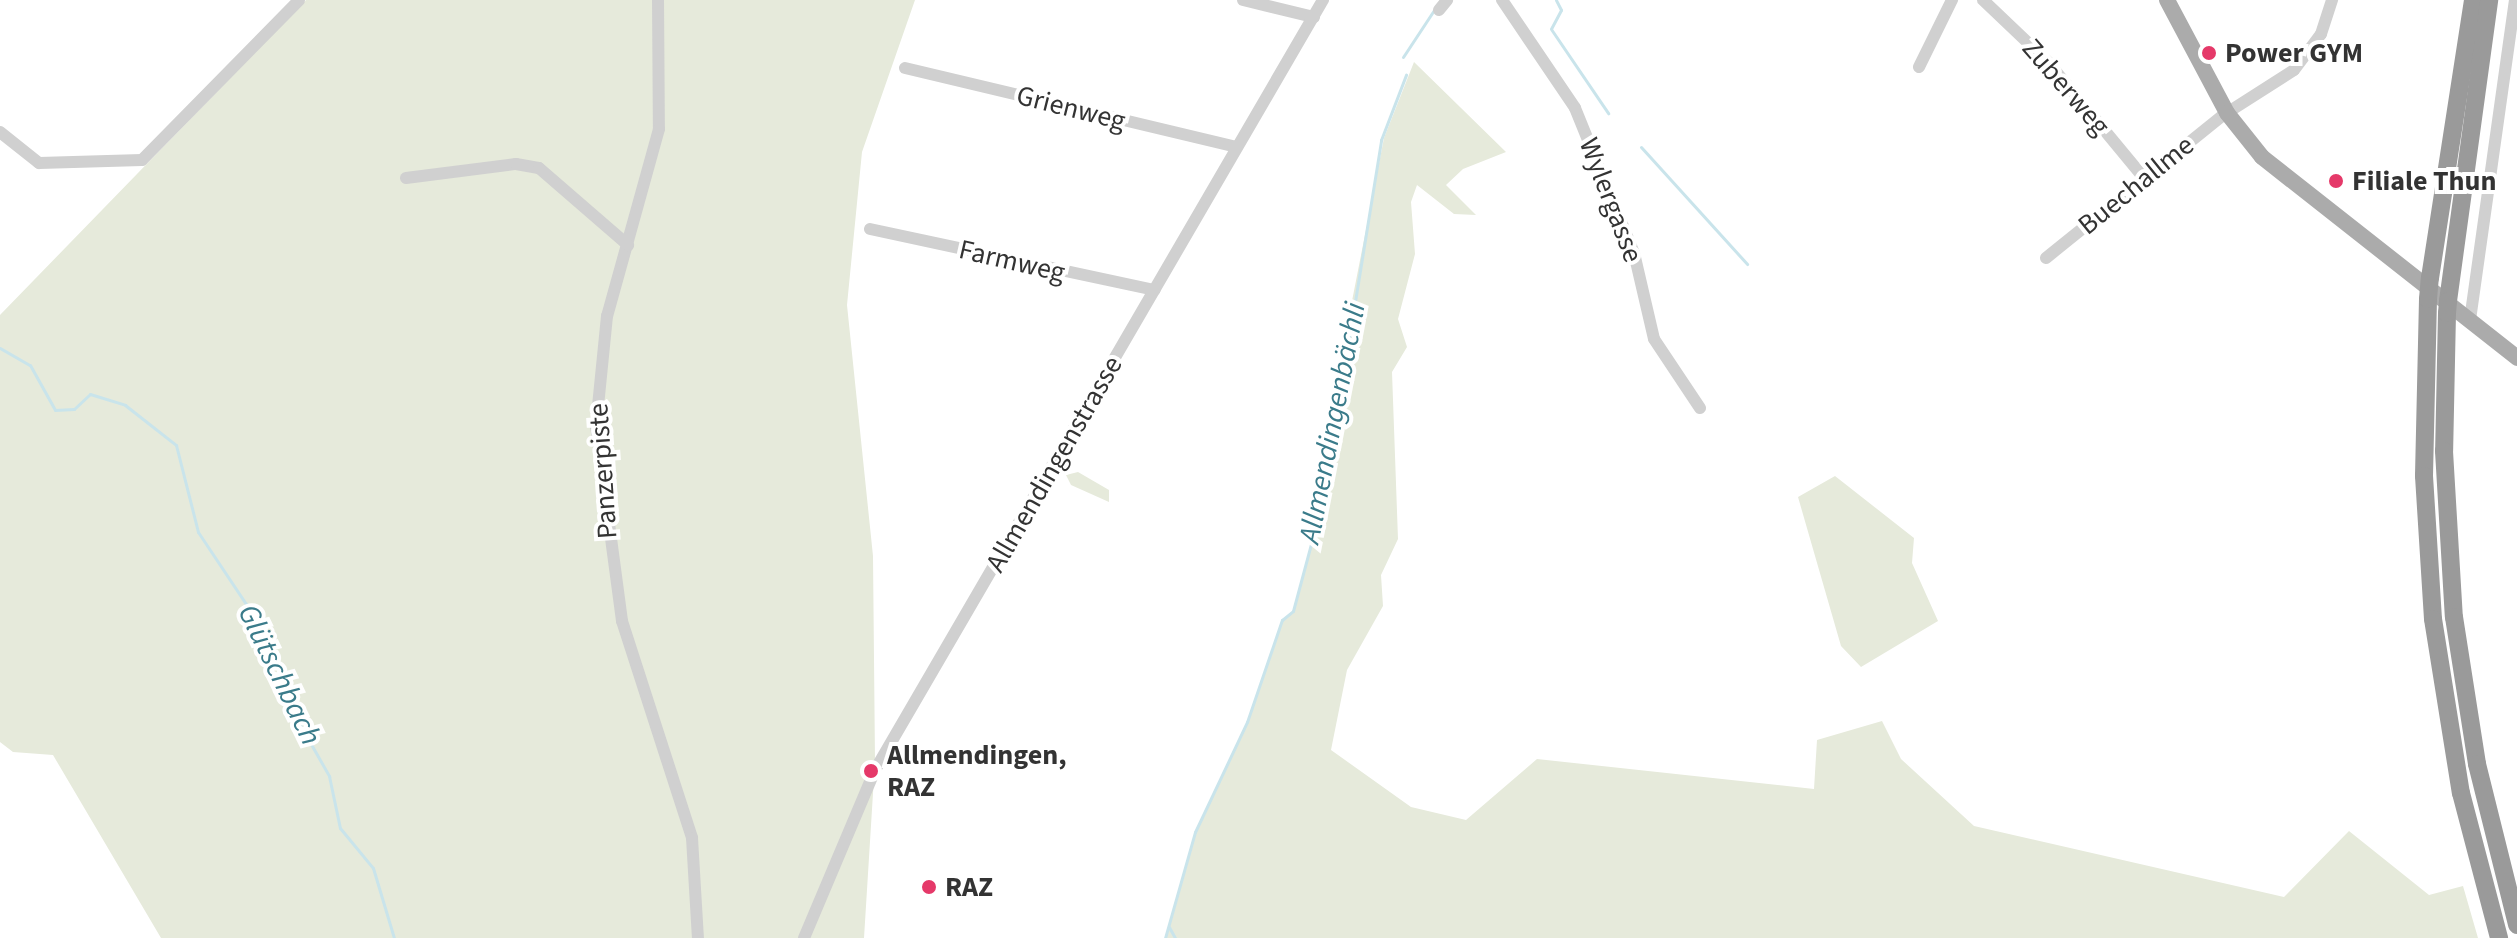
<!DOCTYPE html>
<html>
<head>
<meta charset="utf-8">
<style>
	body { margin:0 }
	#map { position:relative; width:2517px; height:938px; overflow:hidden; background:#fff; font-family:"Source Sans 3",sans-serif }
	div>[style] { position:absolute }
	.green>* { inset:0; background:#e6eadb }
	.stream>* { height:3px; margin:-1.5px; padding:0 1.5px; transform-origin:1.5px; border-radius:1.5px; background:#c9e4eb }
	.minor>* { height:12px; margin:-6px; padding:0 6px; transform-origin:6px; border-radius:6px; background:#d0d0d0 }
	.major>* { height:16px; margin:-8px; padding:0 8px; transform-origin:8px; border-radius:8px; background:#ababab }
	.highway>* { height:18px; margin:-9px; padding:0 9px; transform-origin:9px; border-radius:9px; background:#9a9a9a }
	.highway-bridge>* { height:18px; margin:-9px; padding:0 9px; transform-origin:9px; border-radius:9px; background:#9a9a9a }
	.dots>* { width:22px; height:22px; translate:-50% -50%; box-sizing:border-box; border:4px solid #fff; border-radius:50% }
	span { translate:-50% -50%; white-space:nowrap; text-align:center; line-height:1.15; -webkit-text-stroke:8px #fff; paint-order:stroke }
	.poi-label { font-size:28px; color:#333; font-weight:700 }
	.left { translate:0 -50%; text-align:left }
	.street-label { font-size:28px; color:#333 }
	.water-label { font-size:30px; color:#3a7b8a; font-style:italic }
</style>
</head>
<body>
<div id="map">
	<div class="green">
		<div style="clip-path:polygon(306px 0,915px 0,862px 152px,847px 305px,873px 556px,875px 761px,864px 938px,161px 938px,53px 755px,13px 752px,0 742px,0 315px)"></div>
		<div style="clip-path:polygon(1414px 62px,1506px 152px,1463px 169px,1446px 185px,1476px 215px,1454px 214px,1417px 185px,1411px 202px,1415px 254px,1398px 319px,1407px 347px,1392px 372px,1398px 539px,1381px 575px,1383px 606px,1347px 670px,1331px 750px,1411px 807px,1466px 820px,1537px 759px,1814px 789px,1817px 740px,1882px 721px,1901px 759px,1974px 826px,2284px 897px,2349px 831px,2429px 895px,2463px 886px,2478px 938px,1165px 938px,1195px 832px,1247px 722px,1282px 620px,1293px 611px,1323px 499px,1341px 357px,1384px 138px)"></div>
		<div style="clip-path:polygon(1078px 472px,1109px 490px,1109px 502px,1071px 485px,1066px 475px)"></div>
		<div style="clip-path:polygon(1835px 476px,1914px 538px,1912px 563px,1938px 621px,1861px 667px,1841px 646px,1798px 497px)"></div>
	</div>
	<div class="stream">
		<div style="left:1556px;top:0;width:11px;rotate:63deg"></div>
		<div style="left:1561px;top:10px;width:21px;rotate:118deg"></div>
		<div style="left:1551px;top:29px;width:102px;rotate:55.8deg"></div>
		<div style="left:1403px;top:57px;width:56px;rotate:-56.6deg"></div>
		<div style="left:1641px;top:147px;width:158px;rotate:47.8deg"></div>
		<div style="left:0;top:348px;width:34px;rotate:30deg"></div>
		<div style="left:30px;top:365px;width:51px;rotate:60.9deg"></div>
		<div style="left:55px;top:410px;width:19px;rotate:-3deg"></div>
		<div style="left:74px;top:409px;width:22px;rotate:-43deg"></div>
		<div style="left:90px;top:394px;width:37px;rotate:17deg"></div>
		<div style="left:125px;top:405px;width:65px;rotate:38.1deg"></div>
		<div style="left:176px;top:445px;width:90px;rotate:75.8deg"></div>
		<div style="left:198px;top:532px;width:105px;rotate:56.3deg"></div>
		<div style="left:256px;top:619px;width:63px;rotate:73.3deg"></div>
		<div style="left:274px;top:679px;width:112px;rotate:60.4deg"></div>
		<div style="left:329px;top:776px;width:53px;rotate:78.1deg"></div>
		<div style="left:340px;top:828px;width:52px;rotate:50.5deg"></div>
		<div style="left:373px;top:868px;width:73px;rotate:73.3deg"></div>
		<div style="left:1169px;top:927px;width:13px;rotate:61deg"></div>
		<div style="left:1165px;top:938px;width:110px;rotate:-74.2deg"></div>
		<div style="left:1195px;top:832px;width:122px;rotate:-64.7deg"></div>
		<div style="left:1247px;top:722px;width:108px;rotate:-71.1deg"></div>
		<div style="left:1282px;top:620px;width:14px;rotate:-39deg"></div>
		<div style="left:1293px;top:611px;width:116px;rotate:-75deg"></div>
		<div style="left:1323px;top:499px;width:364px;rotate:-80.8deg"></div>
		<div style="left:1381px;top:140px;width:70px;rotate:-69deg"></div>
	</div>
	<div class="minor">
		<div style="left:658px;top:0;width:129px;rotate:89.6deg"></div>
		<div style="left:659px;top:129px;width:194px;rotate:105.5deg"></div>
		<div style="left:607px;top:316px;width:111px;rotate:95.7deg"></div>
		<div style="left:596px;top:426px;width:197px;rotate:82.4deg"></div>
		<div style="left:622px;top:621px;width:228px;rotate:72.1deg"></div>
		<div style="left:692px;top:838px;width:100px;rotate:86.6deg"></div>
		<div style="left:1243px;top:0;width:73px;rotate:13.5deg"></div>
		<div style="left:1502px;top:0;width:130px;rotate:55.9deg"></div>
		<div style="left:1575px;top:108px;width:157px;rotate:67.9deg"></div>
		<div style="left:1634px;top:253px;width:88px;rotate:76.9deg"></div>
		<div style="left:1654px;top:339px;width:83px;rotate:56.3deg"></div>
		<div style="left:1983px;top:0;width:90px;rotate:43.6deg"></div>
		<div style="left:2048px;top:62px;width:151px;rotate:50.4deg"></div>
		<div style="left:1439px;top:10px;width:13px;rotate:-51deg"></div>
		<div style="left:1919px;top:67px;width:75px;rotate:-63.8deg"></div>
		<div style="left:905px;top:68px;width:341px;rotate:13.4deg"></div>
		<div style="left:0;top:132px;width:50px;rotate:38.5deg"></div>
		<div style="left:39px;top:163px;width:103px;rotate:-1.7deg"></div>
		<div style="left:142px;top:160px;width:224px;rotate:-45.5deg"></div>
		<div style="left:406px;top:178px;width:111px;rotate:-7.3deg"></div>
		<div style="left:516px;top:164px;width:23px;rotate:10deg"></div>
		<div style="left:539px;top:168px;width:118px;rotate:40.9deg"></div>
		<div style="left:870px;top:229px;width:291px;rotate:12.1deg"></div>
		<div style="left:2046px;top:258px;width:226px;rotate:-38.9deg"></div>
		<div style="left:2222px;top:116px;width:85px;rotate:-32.6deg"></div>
		<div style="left:2294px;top:70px;width:45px;rotate:-53.1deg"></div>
		<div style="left:2321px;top:34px;width:36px;rotate:-72deg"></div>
		<div style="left:2470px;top:320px;width:323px;rotate:-82deg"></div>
		<div style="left:804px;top:938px;width:182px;rotate:-67.1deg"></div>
		<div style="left:875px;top:770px;width:891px;rotate:-59.81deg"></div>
	</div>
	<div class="major">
		<div style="left:2167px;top:0;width:128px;rotate:62deg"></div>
		<div style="left:2227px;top:113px;width:56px;rotate:51.5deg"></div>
		<div style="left:2262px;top:157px;width:325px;rotate:38.2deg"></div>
	</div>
	<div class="highway">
		<div style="left:2430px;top:278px;width:281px;rotate:-81.2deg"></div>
		<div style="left:2428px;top:299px;width:177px;rotate:91.3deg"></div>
		<div style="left:2424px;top:476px;width:143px;rotate:86.4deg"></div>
		<div style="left:2433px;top:619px;width:176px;rotate:80.9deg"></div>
		<div style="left:2461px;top:793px;width:150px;rotate:75.3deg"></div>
		<div style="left:2448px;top:301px;width:304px;rotate:-82.2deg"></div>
		<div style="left:2447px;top:313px;width:138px;rotate:91.2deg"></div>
		<div style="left:2444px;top:451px;width:166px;rotate:86.6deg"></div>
		<div style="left:2454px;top:617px;width:149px;rotate:81.1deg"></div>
		<div style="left:2477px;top:764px;width:166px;rotate:76deg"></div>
	</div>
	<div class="highway-bridge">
		<div style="left:2428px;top:299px;width:21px;rotate:-85deg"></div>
		<div style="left:2447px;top:313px;width:12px;rotate:-85deg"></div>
	</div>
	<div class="dots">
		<div style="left:2209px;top:53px;background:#e53969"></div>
		<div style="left:2336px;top:181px;background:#e53969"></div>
		<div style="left:871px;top:771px;background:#e53969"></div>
		<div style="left:929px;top:887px;background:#e53969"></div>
	</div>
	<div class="poi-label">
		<span class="left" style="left:2225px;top:53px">Power GYM</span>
		<span class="left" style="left:2352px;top:181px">Filiale Thun</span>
		<span class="left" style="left:887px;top:771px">Allmendingen,<br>RAZ</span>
		<span class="left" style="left:945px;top:887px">RAZ</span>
	</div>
	<div class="street-label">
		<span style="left:2066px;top:87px;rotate:49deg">Zuberweg</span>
		<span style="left:1071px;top:108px;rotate:14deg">Grienweg</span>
		<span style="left:2136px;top:185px;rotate:-39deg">Buechallme</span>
		<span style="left:1611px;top:200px;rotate:69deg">Wylergasse</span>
		<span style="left:1012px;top:261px;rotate:13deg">Farmweg</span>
		<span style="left:1054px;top:464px;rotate:-60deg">Allmendingenstrasse</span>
		<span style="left:603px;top:471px;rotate:-94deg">Panzerpiste</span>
	</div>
	<div class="water-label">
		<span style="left:1333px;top:423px;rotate:-79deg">Allmendingenbächli</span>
		<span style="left:279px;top:675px;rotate:64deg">Glütschbach</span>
	</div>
</div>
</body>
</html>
